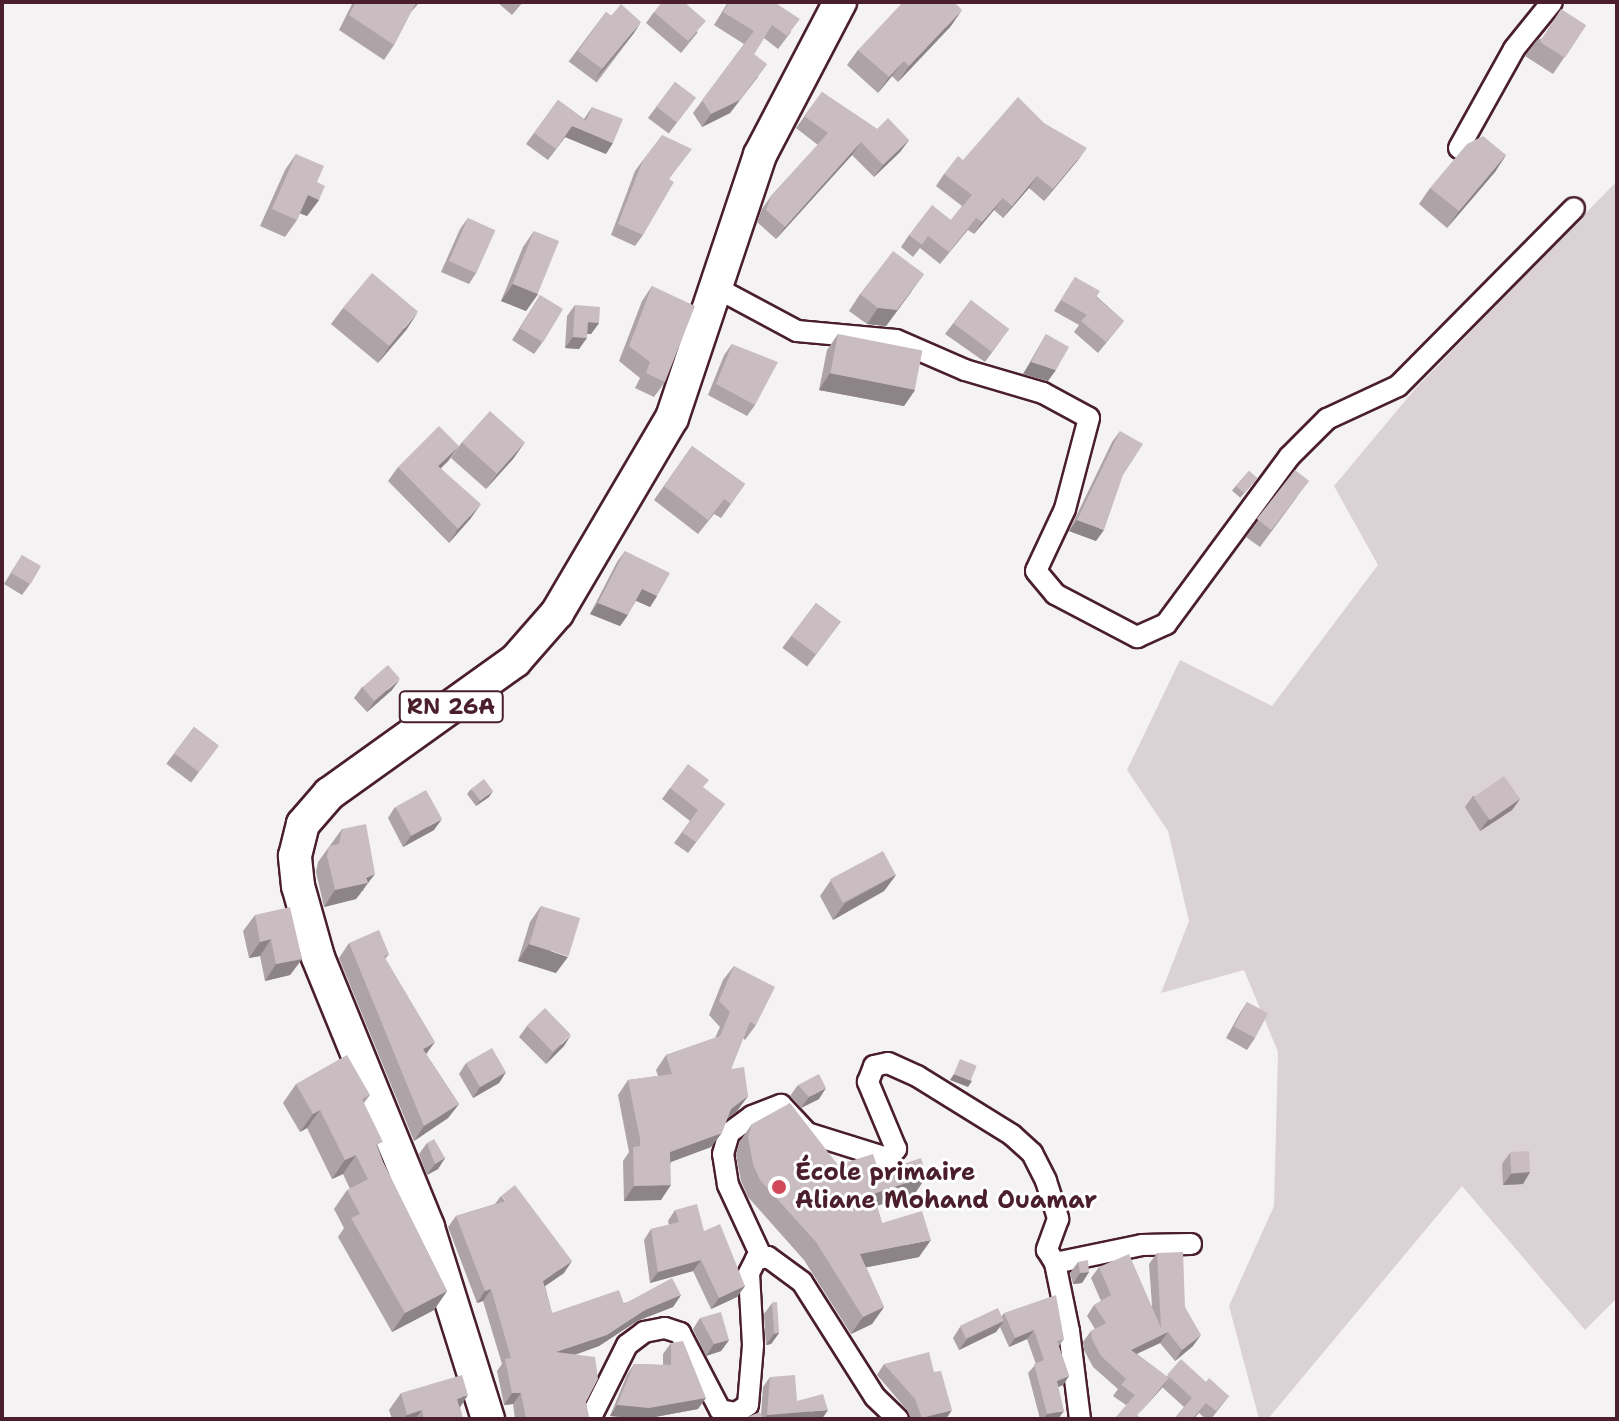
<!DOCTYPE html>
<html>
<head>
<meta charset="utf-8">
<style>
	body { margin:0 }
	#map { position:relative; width:1619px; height:1421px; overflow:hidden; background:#f4f2f2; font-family:"Shantell Sans",sans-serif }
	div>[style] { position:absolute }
	.green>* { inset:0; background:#dbd2d5 }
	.roads { filter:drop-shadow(2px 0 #4a1f2b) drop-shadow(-2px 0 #4a1f2b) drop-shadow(0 2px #4a1f2b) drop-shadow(0 -2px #4a1f2b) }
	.street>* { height:20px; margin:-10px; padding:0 10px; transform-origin:10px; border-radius:10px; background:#fff }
	.primary>* { height:32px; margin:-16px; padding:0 16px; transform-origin:16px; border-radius:16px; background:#fff }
	.wall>* { inset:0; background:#aea3a6; transform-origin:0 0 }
	.shaded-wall>* { inset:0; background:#8d8487 }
	.building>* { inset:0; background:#cabdc1; transform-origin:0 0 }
	.dots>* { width:22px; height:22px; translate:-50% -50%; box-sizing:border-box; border:4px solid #fff; border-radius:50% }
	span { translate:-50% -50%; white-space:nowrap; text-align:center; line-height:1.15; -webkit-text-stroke:6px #fff; paint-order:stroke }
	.shield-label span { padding:2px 6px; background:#fff; border:2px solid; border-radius:6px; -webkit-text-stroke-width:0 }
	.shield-label { font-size:22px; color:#4a1f2b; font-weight:700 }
	.poi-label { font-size:24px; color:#4a1f2b; font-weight:700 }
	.left { translate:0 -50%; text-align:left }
	.frame { position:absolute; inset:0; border:4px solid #4a1f2b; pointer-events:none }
</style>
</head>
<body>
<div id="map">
	<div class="green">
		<div style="clip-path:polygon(1617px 181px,1617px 1298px,1585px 1330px,1462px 1186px,1268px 1419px,1259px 1419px,1229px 1306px,1274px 1206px,1278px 1052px,1244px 970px,1161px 993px,1189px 921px,1168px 831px,1127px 770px,1180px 660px,1272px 706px,1378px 565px,1334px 486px,1415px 389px)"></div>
	</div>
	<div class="roads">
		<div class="street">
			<div style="left:1459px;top:148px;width:113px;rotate:-60.9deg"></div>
			<div style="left:1514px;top:49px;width:60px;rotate:-51deg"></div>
			<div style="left:713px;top:286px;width:95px;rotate:28.2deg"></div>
			<div style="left:797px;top:331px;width:99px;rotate:5.2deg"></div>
			<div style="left:896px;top:340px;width:75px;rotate:23.5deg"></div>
			<div style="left:965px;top:370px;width:81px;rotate:16.4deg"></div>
			<div style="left:1043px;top:393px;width:52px;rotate:28.5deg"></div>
			<div style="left:1089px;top:418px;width:94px;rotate:104.8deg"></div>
			<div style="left:1065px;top:509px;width:68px;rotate:115.1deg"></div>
			<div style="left:1036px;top:571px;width:30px;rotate:50deg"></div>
			<div style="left:1055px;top:594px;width:93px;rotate:27.7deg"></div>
			<div style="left:1137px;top:637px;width:32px;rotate:-24deg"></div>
			<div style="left:1166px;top:624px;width:207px;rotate:-53.6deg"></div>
			<div style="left:1289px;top:457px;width:54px;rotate:-45deg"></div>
			<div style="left:1327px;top:419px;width:78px;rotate:-24.9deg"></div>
			<div style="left:1398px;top:386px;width:250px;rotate:-45.3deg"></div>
			<div style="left:762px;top:1258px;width:81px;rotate:-115deg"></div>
			<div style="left:728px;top:1185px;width:31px;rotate:-99deg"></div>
			<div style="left:723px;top:1154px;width:22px;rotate:-74deg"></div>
			<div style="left:729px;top:1133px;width:29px;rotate:-36deg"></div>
			<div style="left:752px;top:1116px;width:31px;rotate:-21deg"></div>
			<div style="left:781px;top:1105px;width:38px;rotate:47deg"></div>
			<div style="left:807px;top:1133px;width:84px;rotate:17.4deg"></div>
			<div style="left:887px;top:1158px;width:13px;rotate:-45deg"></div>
			<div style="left:896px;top:1149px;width:73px;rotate:-112.7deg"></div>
			<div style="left:868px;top:1082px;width:17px;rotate:-69deg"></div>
			<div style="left:874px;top:1066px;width:14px;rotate:-12deg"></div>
			<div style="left:888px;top:1063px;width:32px;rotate:24deg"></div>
			<div style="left:917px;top:1076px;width:112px;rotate:31.8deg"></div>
			<div style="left:1012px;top:1135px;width:27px;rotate:42deg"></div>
			<div style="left:1032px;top:1153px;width:31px;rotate:63deg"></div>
			<div style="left:1046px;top:1181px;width:40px;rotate:72deg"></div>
			<div style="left:1058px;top:1219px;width:33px;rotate:110deg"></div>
			<div style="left:1047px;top:1250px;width:15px;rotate:58deg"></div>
			<div style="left:1055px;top:1263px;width:69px;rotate:78.4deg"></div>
			<div style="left:1069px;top:1331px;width:89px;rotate:82.9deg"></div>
			<div style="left:1055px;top:1263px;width:89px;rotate:-11.7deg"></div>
			<div style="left:1142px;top:1245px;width:49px;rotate:-1.2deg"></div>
			<div style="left:590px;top:1419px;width:83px;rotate:-63.4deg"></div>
			<div style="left:627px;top:1345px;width:21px;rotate:-37deg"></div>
			<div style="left:644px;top:1332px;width:21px;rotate:-11deg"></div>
			<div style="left:665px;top:1328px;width:16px;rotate:18deg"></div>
			<div style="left:680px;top:1333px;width:87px;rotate:62.5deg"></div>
			<div style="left:720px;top:1410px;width:16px;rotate:11deg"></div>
			<div style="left:736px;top:1413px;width:14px;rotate:-34deg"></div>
			<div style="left:748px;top:1405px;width:60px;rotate:-85.2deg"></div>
			<div style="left:753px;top:1345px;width:72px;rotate:-93.2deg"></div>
			<div style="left:749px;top:1273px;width:16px;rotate:-63deg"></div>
			<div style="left:756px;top:1259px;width:12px;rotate:-9deg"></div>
			<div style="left:768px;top:1257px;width:42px;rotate:36.3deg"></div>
			<div style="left:802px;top:1282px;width:136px;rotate:57.6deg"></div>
			<div style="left:875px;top:1397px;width:32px;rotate:44deg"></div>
		</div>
		<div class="primary">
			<div style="left:488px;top:1419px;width:201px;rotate:-107.4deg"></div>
			<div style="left:428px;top:1227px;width:292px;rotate:-112.2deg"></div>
			<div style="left:318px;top:957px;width:74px;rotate:-105.7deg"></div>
			<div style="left:298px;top:886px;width:30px;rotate:-96deg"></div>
			<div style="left:295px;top:856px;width:33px;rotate:-76deg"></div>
			<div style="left:303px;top:824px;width:40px;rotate:-49deg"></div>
			<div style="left:329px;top:794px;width:229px;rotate:-35.6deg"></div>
			<div style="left:515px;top:661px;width:64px;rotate:-48.8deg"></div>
			<div style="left:557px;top:613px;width:226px;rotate:-59.5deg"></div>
			<div style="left:672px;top:418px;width:277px;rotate:-71.5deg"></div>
			<div style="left:760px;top:155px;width:173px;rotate:-62.4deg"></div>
		</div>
	</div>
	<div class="wall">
		<div style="clip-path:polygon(353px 2px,420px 2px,411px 12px,394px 45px,384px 60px,339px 30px)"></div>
		<div style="clip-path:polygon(497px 2px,523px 2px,512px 15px)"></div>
		<div style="clip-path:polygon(728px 2px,774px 2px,791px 32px,778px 49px,764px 38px,754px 54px,758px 77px,730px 113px,702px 127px,693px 113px,744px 44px,714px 25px)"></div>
		<div style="left:606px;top:12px;width:35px;height:62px;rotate:37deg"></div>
		<div style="clip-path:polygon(654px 12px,698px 32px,681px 53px,646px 23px)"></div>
		<div style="clip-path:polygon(1586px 25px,1553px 74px,1525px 56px,1537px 40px)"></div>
		<div style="clip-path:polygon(951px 26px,898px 82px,892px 76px,878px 93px,847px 65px,858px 50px)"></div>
		<div style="left:675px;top:82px;width:26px;height:45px;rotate:37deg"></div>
		<div style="clip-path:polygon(822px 92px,877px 129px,909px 140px,900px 152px,874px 177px,852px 155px,776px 239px,757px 222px,762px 209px,771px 196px,818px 145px,796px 128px)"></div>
		<div style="clip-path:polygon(558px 100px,584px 119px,592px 107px,606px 154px,565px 137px,548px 160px,526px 144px)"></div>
		<div style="clip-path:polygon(296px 154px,317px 182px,319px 200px,307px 216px,300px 213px,297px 220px,285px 237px,260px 226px,285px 170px)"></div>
		<div style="clip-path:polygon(1506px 155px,1495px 172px,1447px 228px,1419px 204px,1430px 188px)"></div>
		<div style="clip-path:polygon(643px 160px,669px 180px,643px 235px,635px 246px,611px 235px,635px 171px)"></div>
		<div style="clip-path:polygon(963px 160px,1078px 160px,1044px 201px,1029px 188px,1003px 218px,994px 210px,974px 234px,968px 230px,940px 264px,920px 248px,913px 257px,901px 247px,909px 235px,951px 220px,962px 206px,936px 186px,944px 174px)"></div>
		<div style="clip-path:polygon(468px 218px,476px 273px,469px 284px,441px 272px,460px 229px)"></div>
		<div style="clip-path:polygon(534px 231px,538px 294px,526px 311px,501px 301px,523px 247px)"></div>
		<div style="clip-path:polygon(1075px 277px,1124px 321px,1098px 353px,1074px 332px,1079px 325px,1054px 311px)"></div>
		<div style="clip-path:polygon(652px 286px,665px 382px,654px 397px,635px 388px,640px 378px,619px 361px,642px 301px)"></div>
		<div style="clip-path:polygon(912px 291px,886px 326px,867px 324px,849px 311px,860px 294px)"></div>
		<div style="clip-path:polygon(540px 295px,542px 343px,534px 354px,512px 340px)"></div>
		<div style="clip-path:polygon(971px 300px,1001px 340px,985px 362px,945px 334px)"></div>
		<div style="clip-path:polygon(575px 305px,599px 323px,591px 334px,587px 334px,579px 349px,565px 348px,567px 316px)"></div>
		<div style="clip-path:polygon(343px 308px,407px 329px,378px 363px,331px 324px)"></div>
		<div style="clip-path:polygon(838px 334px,915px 390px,904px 406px,819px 390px,827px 350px)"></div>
		<div style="clip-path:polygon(1046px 334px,1048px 381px,1023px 374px)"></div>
		<div style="clip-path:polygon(732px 344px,755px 405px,747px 416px,708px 395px,724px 355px)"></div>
		<div style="clip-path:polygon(1120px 431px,1096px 541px,1069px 531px,1112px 442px)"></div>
		<div style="clip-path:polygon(462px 442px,525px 442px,513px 459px,486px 489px,451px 458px)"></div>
		<div style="clip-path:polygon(692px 446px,745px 484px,721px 518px,714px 514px,698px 534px,654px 500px)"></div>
		<div style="clip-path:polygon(449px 460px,441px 468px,471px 518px,449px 543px,388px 481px,398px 467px)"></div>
		<div style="clip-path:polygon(1295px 470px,1297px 497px,1260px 547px,1246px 537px)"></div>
		<div style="left:1249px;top:471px;width:11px;height:26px;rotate:41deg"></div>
		<div style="clip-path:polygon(625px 551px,657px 596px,650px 607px,636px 601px,620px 626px,590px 614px,617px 562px)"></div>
		<div style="clip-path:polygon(22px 555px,30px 584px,22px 595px,4px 584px)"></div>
		<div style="left:816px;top:603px;width:31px;height:56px;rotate:37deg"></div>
		<div style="clip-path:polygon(362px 687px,392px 690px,367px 712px,354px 698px)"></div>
		<div style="left:194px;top:727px;width:31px;height:46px;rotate:37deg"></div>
		<div style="clip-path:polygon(670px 788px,703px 788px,725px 804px,688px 853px,674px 843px,690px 821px,662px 799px)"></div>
		<div style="clip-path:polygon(471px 789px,489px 797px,476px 806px,467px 794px)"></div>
		<div style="clip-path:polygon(1473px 796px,1520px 799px,1512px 810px,1480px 831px,1465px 807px)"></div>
		<div style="clip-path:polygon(395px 807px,434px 830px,403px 847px,388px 818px)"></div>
		<div style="clip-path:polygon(342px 829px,364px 890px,362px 891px,356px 899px,324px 907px,316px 872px,318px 862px)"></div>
		<div style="clip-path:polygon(896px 875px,884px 891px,833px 920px,820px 896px,831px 880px)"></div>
		<div style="clip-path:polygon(541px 906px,556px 973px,518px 961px,530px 922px)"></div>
		<div style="clip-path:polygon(255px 915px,302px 959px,290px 975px,265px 981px,260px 956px,249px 958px,243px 931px)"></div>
		<div style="clip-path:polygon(349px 943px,389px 954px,385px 959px,426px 1054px,459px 1104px,448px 1118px,414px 1141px,339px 958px)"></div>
		<div style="clip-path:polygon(734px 966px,756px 1025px,745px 1040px,743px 1038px,731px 1069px,748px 1096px,737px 1111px,727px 1118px,711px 1147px,671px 1162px,661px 1200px,624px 1201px,623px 1161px,629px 1152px,618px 1095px,628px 1080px,658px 1076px,656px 1070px,666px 1055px,715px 1038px,720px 1027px,709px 1015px,723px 980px)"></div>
		<div style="clip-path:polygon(1247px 1002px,1255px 1038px,1247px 1050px,1226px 1038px,1240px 1013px)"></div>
		<div style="clip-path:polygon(527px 1026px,564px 1046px,546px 1064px,519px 1037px)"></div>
		<div style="clip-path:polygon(466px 1063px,506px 1072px,499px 1083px,473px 1098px,459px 1074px)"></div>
		<div style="clip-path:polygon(296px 1084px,370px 1095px,364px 1103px,383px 1162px,447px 1291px,434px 1310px,392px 1332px,338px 1237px,344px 1228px,334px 1209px,347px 1190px,350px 1189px,343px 1174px,332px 1179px,307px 1128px,300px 1132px,283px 1103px)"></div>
		<div style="clip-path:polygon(798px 1085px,819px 1099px,801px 1108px,790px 1096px)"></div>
		<div style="clip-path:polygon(752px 1124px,838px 1165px,879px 1172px,927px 1176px,915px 1193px,877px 1206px,882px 1223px,919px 1257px,866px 1267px,884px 1307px,872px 1324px,851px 1334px,804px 1260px,748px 1197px,741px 1181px,736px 1155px,740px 1141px)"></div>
		<div style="clip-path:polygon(427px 1143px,445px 1158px,438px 1169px,427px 1175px,419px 1154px)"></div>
		<div style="clip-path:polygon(1510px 1153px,1530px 1172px,1523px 1184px,1503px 1185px,1502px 1164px)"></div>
		<div style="clip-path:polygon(501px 1196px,564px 1273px,545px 1286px,552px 1313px,681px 1295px,673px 1307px,637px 1321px,599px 1346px,575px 1355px,586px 1402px,588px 1419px,515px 1419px,513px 1404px,504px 1405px,497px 1371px,502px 1364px,483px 1301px,477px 1303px,448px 1227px,456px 1216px,495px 1204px)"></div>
		<div style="clip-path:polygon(675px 1210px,704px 1231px,745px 1286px,737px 1297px,711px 1309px,693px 1271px,650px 1283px,644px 1240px,651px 1229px,669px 1225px,668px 1221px)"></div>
		<div style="clip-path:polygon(1157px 1253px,1185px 1307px,1193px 1346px,1175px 1361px,1160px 1343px,1137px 1354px,1166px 1376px,1206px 1382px,1229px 1396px,1211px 1419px,1206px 1419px,1199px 1413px,1194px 1419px,1174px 1419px,1184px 1407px,1162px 1387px,1126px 1405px,1113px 1396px,1118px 1389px,1093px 1367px,1084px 1350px,1083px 1342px,1091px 1331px,1095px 1329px,1087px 1316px,1094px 1305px,1101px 1301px,1091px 1278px,1099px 1267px,1152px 1306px,1149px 1264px)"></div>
		<div style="clip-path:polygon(1078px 1262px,1089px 1272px,1082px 1283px,1073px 1284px,1070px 1273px)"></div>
		<div style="clip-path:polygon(772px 1303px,779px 1333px,771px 1344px,766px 1345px,764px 1314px)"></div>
		<div style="clip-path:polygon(1004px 1313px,1064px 1339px,1059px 1346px,1069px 1376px,1063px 1385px,1058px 1387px,1058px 1419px,1040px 1419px,1028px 1373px,1036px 1364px,1027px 1339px,1009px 1347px,1000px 1327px,996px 1332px,959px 1350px,953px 1338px,960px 1327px,1002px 1316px)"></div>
		<div style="clip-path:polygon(700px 1318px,729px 1340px,721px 1351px,706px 1356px,693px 1329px)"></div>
		<div style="clip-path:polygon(671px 1343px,698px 1409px,644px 1419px,610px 1416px,627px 1375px,634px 1364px,663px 1365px,663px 1354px)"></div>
		<div style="clip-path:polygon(884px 1364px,946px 1419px,911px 1419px,907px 1410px,877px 1375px)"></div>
		<div style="clip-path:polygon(770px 1377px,797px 1401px,822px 1419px,742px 1419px,761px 1415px,763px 1387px)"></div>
		<div style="clip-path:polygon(401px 1393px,460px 1408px,463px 1419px,392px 1419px,389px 1410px)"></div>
	</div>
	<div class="shaded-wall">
		<div style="clip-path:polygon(962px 10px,951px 26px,898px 82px,909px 66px)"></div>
		<div style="clip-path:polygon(641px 22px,634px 33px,595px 80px,602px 69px)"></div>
		<div style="clip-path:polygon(904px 61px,892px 76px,878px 93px,889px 77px)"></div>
		<div style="clip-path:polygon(767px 64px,730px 113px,702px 127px,711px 114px)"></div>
		<div style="clip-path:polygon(572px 126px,613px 143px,606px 154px,565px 137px,548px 160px)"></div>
		<div style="clip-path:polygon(909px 140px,900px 152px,874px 177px,883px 165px)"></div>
		<div style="clip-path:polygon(861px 142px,852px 155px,776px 239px,785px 227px)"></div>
		<div style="clip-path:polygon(1087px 148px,1078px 160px,1044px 201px,1053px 189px)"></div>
		<div style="clip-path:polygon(1506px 155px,1495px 172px,1447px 228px,1459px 211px)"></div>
		<div style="clip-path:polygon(1037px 176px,1029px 188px,1003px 218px,1012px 206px)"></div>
		<div style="clip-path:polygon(308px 195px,319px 200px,307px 216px,296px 212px)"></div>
		<div style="clip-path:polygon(1003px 198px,994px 210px,974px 234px,982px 222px)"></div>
		<div style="clip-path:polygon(924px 274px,886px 326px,867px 324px,878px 308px)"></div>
		<div style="clip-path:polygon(513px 284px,538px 294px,526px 311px,501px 301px)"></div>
		<div style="clip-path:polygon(418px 312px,407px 329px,378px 363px,389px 347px)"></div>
		<div style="clip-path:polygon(588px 322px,599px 323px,591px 334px,580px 334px)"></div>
		<div style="clip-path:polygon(573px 337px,587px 338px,579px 349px,565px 348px)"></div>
		<div style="clip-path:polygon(1031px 362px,1056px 370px,1048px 381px,1023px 374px)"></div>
		<div style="clip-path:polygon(830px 373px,915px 390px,904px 406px,819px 390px)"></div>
		<div style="clip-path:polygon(525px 442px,513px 459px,486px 489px,498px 473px)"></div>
		<div style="clip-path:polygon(459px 446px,449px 460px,429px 480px,438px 466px)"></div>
		<div style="clip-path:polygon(481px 504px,471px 518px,449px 543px,458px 529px)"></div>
		<div style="clip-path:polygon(1077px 520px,1104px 530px,1096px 541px,1069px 531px)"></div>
		<div style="clip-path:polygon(642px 589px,657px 596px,650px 607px,635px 600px)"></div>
		<div style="clip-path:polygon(598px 603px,628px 615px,620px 626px,590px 614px)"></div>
		<div style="clip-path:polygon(400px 679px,392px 690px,367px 712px,375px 701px)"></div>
		<div style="clip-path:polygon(493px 791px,489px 797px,476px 806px,480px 801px)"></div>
		<div style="clip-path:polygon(1520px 799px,1512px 810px,1480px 831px,1488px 820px)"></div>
		<div style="clip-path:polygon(442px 819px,434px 830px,403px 847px,411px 836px)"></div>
		<div style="clip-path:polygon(375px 874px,356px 899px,324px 907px,335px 890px)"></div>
		<div style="clip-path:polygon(896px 875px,884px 891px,833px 920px,845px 903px)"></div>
		<div style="clip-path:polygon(271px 939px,260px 956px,249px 958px,260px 942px)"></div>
		<div style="clip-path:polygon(529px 944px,568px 957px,556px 973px,518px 961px)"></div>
		<div style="clip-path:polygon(302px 959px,290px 975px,265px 981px,276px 964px)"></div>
		<div style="clip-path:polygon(571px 1035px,564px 1046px,546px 1064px,553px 1053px)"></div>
		<div style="clip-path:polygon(435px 1042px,424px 1057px,423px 1049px)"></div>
		<div style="clip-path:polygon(506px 1072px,499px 1083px,473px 1098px,480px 1087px)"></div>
		<div style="clip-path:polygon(954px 1074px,972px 1081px,968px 1087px,950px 1080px)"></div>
		<div style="clip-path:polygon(826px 1088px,819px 1099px,801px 1108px,809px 1097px)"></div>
		<div style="clip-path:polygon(748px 1096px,737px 1111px,721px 1123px,731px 1109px)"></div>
		<div style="clip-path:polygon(459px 1104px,448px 1118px,414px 1141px,424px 1126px)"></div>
		<div style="clip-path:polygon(320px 1110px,307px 1128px,300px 1132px,313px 1114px)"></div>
		<div style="clip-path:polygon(722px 1133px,711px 1147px,660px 1166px,670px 1152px)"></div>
		<div style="clip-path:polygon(356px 1155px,343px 1174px,332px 1179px,345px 1160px)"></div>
		<div style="clip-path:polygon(445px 1158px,438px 1169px,427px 1175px,435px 1164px)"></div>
		<div style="clip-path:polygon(1530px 1172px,1523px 1184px,1503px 1185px,1511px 1174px)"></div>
		<div style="clip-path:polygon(927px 1176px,915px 1193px,861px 1211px,873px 1194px)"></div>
		<div style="clip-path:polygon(671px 1185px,661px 1200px,624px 1201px,634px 1186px)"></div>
		<div style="clip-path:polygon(931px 1240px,919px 1257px,848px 1271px,860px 1254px)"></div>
		<div style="clip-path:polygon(701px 1260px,693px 1271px,650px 1283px,658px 1272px)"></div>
		<div style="clip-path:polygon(572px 1261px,564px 1273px,535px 1293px,543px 1281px)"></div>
		<div style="clip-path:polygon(1089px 1272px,1082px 1283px,1073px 1284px,1080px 1273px)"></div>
		<div style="clip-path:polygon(745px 1286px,737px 1297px,711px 1309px,719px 1298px)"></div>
		<div style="clip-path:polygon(491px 1289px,483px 1301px,477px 1303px,485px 1291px)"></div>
		<div style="clip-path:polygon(447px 1291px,434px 1310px,392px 1332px,405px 1313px)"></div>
		<div style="clip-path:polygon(681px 1295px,673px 1307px,637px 1321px,599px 1346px,548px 1364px,556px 1352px,645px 1310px)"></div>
		<div style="clip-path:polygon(884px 1307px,872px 1324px,851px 1334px,863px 1317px)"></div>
		<div style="clip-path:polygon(1004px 1321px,996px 1332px,959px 1350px,967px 1339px)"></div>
		<div style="clip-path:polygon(1034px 1330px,1027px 1339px,1009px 1347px,1015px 1338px)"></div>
		<div style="clip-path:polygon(1168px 1332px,1160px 1343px,1123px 1360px,1131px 1350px)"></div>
		<div style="clip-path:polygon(779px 1333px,771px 1344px,766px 1345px,774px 1334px)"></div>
		<div style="clip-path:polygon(1201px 1335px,1193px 1346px,1175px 1361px,1182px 1350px)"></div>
		<div style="clip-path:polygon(729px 1340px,721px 1351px,706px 1356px,714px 1344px)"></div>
		<div style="clip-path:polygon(1069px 1376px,1063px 1385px,1051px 1390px,1057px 1381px)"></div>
		<div style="clip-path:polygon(1169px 1378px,1161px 1389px,1134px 1419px)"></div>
		<div style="clip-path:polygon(512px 1393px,521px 1393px,513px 1404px,504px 1405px)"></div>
		<div style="clip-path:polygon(468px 1395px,457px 1412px,457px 1399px)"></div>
		<div style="clip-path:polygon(706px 1398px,698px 1409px,644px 1419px,610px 1416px,617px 1405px)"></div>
		<div style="clip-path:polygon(422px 1410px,415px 1419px,404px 1419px,407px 1415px)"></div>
		<div style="clip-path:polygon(828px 1410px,822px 1419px,765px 1419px,767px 1415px)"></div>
		<div style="clip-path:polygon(952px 1410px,946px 1419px,922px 1419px,922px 1418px)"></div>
		<div style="clip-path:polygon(1064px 1411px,1058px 1419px,1044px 1419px,1047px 1414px)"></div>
	</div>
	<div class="building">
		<div style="clip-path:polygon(356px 2px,417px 2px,414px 6px,394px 45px,349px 15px)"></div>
		<div style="clip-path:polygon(662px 2px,684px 2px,706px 21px,688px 41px,654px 12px)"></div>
		<div style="clip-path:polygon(729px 2px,774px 2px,800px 19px,787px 36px,772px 25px,754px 54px,767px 64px,740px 100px,711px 114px,702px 100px,754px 31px,723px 12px)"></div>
		<div style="clip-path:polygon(903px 2px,954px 2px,962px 10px,909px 66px,904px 61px,889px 77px,858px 50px)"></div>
		<div style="clip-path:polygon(621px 4px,641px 22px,602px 69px,578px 51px,606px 12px,611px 16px)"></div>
		<div style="left:1561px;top:9px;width:30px;height:39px;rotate:33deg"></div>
		<div style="left:675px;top:82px;width:26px;height:31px;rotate:37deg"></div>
		<div style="clip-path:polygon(822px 92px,877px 129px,888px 118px,909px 140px,883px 165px,861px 142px,785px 227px,766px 210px,771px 196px,828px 133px,804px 116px)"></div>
		<div style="clip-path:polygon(1018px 97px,1044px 123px,1087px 148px,1053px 189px,1037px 176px,1012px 206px,1003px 198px,982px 222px,976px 218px,949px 252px,928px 236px,922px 245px,909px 235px,932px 205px,951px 220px,972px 195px,944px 174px,958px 156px,963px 160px)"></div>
		<div style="clip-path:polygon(558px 100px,586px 121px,592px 107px,623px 119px,613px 143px,572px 126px,556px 149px,534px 133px)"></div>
		<div style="clip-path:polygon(662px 135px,692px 149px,669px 179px,674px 182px,643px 235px,618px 224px,643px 160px)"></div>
		<div style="clip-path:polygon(1483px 136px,1506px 155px,1459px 211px,1430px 188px,1467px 144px)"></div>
		<div style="clip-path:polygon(296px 154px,324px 166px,317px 182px,325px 186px,319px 200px,308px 195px,297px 220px,272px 209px)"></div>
		<div style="left:468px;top:218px;width:30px;height:47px;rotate:24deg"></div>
		<div style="left:534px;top:231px;width:27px;height:57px;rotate:22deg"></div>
		<div style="clip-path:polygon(893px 251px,924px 274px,897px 310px,878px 308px,860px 294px)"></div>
		<div style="left:372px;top:273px;width:60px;height:45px;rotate:40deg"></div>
		<div style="clip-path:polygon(1075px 277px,1100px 291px,1096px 297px,1124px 321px,1106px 342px,1081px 321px,1087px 315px,1061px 300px)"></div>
		<div style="clip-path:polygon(652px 286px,695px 306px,665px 382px,646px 373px,650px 362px,629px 346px)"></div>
		<div style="left:540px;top:295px;width:27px;height:39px;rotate:31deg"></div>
		<div style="left:971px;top:300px;width:48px;height:29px;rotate:37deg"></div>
		<div style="clip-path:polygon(575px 305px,600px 307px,599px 323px,588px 322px,587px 338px,573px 337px)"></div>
		<div style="left:838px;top:334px;width:86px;height:40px;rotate:11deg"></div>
		<div style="clip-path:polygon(1046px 334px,1069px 347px,1056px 370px,1031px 362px)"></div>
		<div style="clip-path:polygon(732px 344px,778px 362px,755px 405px,716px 384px)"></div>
		<div style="left:490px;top:411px;width:47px;height:42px;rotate:42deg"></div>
		<div style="clip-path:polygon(439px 426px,459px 446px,438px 466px,481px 504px,458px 529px,398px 467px)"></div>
		<div style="clip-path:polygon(1120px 431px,1143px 444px,1123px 475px,1104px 530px,1077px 520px)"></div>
		<div style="clip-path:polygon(692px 446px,745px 484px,731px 504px,724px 499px,708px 520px,664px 486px)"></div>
		<div style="left:1295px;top:470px;width:18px;height:62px;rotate:38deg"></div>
		<div style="left:1249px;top:471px;width:11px;height:20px;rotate:41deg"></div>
		<div style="clip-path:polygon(625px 551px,670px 573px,657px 596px,642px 589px,628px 615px,598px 603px)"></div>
		<div style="left:22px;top:555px;width:22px;height:21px;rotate:30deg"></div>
		<div style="left:816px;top:603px;width:31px;height:41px;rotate:37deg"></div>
		<div style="left:388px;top:665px;width:18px;height:34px;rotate:49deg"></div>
		<div style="left:194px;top:727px;width:31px;height:33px;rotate:37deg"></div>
		<div style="clip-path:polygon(688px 764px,709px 780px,703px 787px,725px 804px,696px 842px,682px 832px,698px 810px,670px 788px)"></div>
		<div style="left:1504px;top:776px;width:28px;height:37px;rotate:55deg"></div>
		<div style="left:484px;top:779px;width:15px;height:16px;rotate:53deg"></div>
		<div style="left:426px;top:790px;width:33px;height:35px;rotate:61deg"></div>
		<div style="clip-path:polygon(366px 824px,375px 874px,366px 877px,368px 883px,335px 890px,327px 856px,329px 846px,339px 844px,342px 829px)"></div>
		<div style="left:883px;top:851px;width:27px;height:60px;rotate:62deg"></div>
		<div style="left:541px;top:906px;width:41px;height:40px;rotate:17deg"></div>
		<div style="clip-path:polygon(290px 907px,302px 959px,276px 964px,271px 939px,260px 942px,255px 915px)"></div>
		<div style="clip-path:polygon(379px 930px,389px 954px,384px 956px,435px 1042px,423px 1049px,459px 1104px,424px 1126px,349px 943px)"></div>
		<div style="clip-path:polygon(734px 966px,775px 987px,756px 1025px,750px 1022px,731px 1069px,744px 1067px,748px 1096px,731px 1109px,722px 1133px,670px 1152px,671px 1185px,634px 1186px,633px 1147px,640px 1146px,640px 1139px,628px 1080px,672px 1074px,666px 1055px,720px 1036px,730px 1012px,719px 1001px)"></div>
		<div style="left:1247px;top:1002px;width:24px;height:28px;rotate:28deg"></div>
		<div style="left:545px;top:1008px;width:37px;height:25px;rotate:46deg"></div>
		<div style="left:492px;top:1048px;width:28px;height:30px;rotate:60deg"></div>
		<div style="clip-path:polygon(347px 1055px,370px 1095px,362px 1099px,383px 1142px,376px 1145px,383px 1162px,447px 1291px,405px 1313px,351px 1218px,360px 1214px,347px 1190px,368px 1179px,356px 1155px,345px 1160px,320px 1110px,313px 1114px,296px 1084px)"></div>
		<div style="left:960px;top:1059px;width:18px;height:16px;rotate:22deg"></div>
		<div style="clip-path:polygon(819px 1074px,826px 1088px,809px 1097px,798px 1085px)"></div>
		<div style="clip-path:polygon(790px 1103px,838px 1165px,873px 1154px,879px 1172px,921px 1158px,927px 1176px,873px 1194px,882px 1223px,922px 1211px,931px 1240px,860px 1254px,884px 1307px,863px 1317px,816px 1242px,760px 1180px,753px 1164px,748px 1137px,752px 1124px)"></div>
		<div style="clip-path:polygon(434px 1139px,445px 1158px,435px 1164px,427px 1143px)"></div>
		<div style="left:1529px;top:1151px;width:21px;height:19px;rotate:87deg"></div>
		<div style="clip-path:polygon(515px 1185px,572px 1261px,543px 1281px,552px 1313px,619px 1290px,624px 1304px,672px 1278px,681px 1295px,645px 1310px,607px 1335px,556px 1352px,595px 1357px,598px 1379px,586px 1402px,589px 1416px,588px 1419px,526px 1419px,521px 1393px,512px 1393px,505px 1359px,511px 1358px,491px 1289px,485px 1291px,456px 1216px,506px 1201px,501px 1196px)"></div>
		<div style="clip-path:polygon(697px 1204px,704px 1231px,720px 1224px,745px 1286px,719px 1298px,701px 1260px,658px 1272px,651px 1229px,679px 1222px,675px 1210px)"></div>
		<div style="clip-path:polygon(1183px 1252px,1185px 1307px,1201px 1335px,1182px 1350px,1168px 1332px,1131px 1350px,1169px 1378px,1137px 1415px,1142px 1419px,1114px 1419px,1135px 1395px,1121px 1385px,1126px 1379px,1101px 1356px,1092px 1339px,1091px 1331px,1106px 1323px,1094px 1305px,1111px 1295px,1099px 1267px,1129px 1254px,1161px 1328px,1157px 1253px)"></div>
		<div style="clip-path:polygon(1088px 1260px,1089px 1272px,1080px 1273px,1078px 1262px)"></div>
		<div style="clip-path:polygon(1056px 1295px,1064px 1339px,1057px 1341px,1069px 1376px,1057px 1381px,1064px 1411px,1047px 1414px,1034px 1364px,1044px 1360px,1034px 1330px,1015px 1338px,1004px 1313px)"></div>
		<div style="left:777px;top:1302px;width:31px;height:5px;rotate:86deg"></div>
		<div style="left:998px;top:1308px;width:14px;height:42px;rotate:65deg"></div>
		<div style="clip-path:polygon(721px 1312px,729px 1340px,714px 1344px,700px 1318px)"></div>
		<div style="clip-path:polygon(683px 1341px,706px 1398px,649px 1408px,617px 1405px,634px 1364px,671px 1365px,671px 1343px)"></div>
		<div style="clip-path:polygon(929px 1352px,934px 1372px,941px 1371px,952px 1410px,922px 1418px,915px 1399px,884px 1364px)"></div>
		<div style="clip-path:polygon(1181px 1359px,1206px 1382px,1209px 1378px,1229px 1396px,1216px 1411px,1206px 1403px,1192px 1419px,1174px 1419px,1192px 1398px,1167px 1375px)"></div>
		<div style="clip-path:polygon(462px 1375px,468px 1395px,457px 1399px,463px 1419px,424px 1419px,422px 1410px,407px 1415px,401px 1393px)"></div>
		<div style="clip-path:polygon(795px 1375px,797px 1401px,823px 1394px,828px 1410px,767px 1415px,770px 1377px)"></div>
		<div style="clip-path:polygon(760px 1412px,763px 1419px,742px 1419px)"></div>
	</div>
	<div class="dots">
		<div style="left:779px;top:1187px;background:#d1495b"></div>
	</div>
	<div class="shield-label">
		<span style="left:451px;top:707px">RN 26A</span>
	</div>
	<div class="poi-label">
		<span class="left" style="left:795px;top:1187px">École primaire<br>Aliane Mohand Ouamar</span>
	</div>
	<div class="frame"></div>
</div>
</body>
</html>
